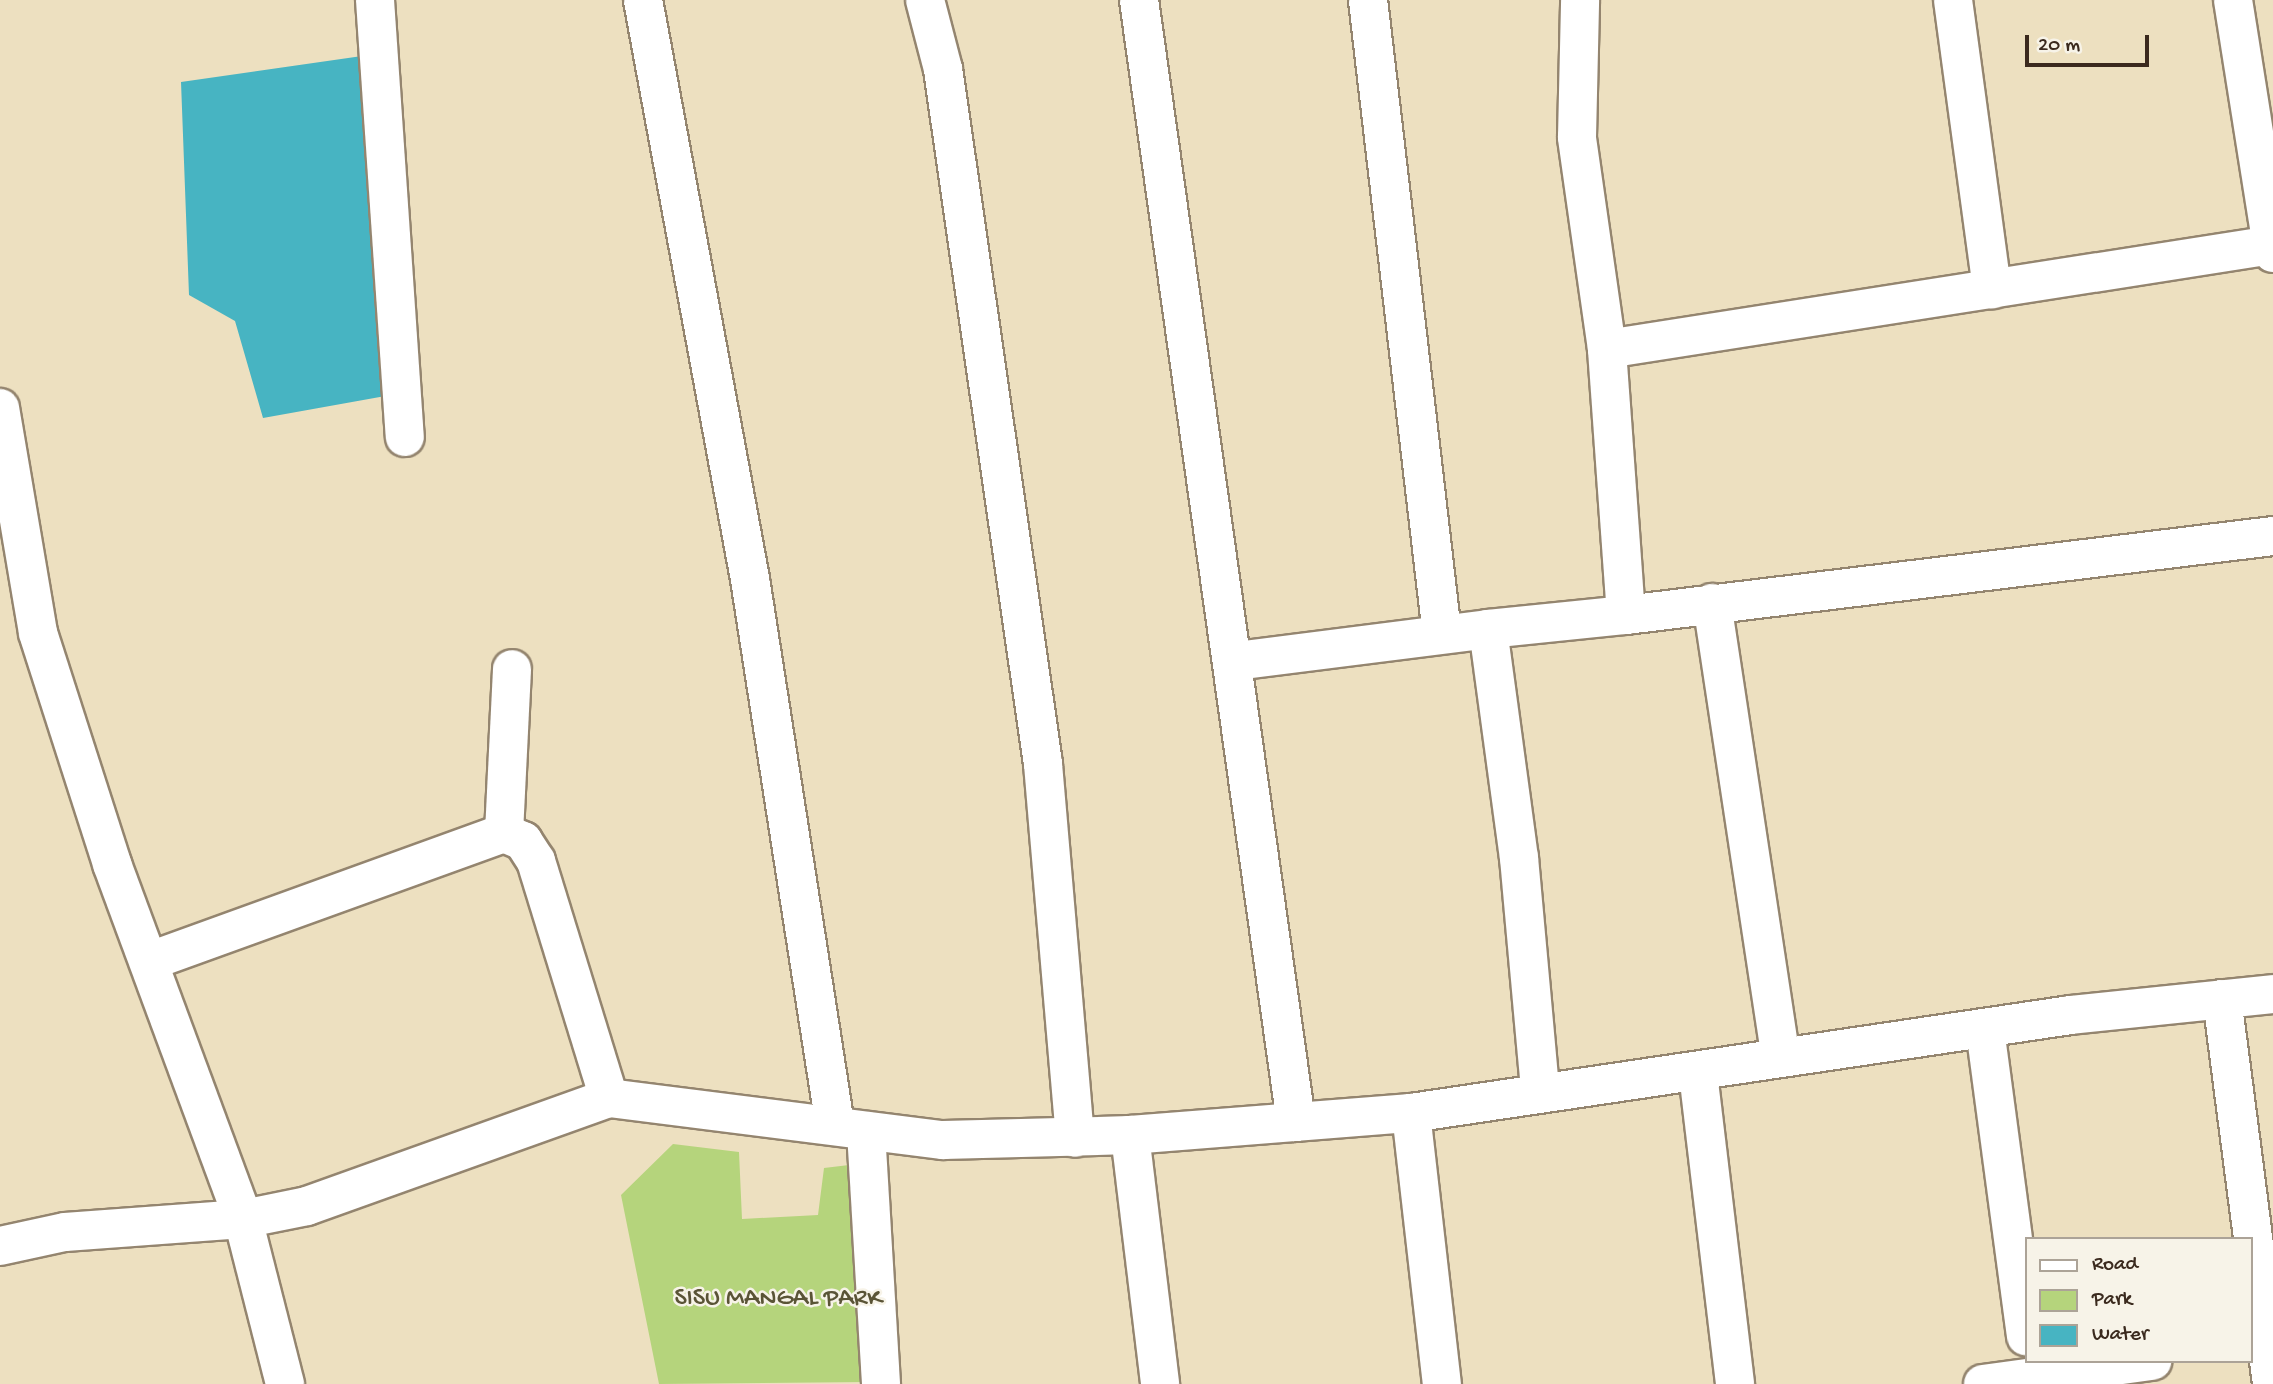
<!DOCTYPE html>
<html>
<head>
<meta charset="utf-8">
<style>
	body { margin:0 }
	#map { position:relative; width:2273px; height:1384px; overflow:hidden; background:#ede0c0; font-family:"Gochi Hand",sans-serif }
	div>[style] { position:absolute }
	.green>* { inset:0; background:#b5d47c }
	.water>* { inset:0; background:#47b4c2 }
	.roads { filter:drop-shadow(2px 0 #94856f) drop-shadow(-2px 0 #94856f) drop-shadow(0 2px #94856f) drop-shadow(0 -2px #94856f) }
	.street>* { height:38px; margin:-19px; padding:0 19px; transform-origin:19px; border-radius:19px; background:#fff }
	span { translate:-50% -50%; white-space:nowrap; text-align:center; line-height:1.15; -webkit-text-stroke:5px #f7f3e8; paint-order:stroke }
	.park-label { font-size:26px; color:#5a5436 }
	.legend { position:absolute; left:2025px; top:1237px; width:228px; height:126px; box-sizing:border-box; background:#f7f3e8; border:2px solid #aca397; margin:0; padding:9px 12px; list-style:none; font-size:21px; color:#3b2a1e }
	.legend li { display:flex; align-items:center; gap:14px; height:35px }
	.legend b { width:35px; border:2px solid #aca397 }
	.scale { position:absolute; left:2025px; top:35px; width:124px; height:32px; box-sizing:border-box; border:4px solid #3b2a1e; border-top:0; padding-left:9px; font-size:21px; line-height:24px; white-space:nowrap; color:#3b2a1e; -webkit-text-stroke:5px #f7f3e8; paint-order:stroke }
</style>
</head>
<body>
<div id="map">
	<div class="green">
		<div style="clip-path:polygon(673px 1144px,739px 1152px,742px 1219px,818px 1215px,824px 1168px,849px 1165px,870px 1382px,659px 1384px,621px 1195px)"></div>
	</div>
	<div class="water">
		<div style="clip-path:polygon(369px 55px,391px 395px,263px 418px,235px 321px,189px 295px,181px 82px)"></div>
	</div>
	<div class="roads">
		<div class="street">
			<div style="left:375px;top:0;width:438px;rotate:86.1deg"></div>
			<div style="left:643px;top:0;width:589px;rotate:79.53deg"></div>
			<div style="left:750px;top:579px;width:553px;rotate:81.15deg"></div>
			<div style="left:925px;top:0;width:71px;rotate:75.4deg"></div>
			<div style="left:943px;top:69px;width:702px;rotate:81.81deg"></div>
			<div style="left:1043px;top:764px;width:375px;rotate:85.1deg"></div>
			<div style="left:1139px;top:0;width:1133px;rotate:82.03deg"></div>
			<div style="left:1368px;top:0;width:638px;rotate:83.34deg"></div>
			<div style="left:1953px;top:0;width:292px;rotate:82.3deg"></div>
			<div style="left:2233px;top:0;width:248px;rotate:81deg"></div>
			<div style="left:1607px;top:349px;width:673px;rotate:-8.89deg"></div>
			<div style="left:2272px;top:245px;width:8px;rotate:83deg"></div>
			<div style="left:0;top:408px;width:228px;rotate:80.4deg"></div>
			<div style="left:38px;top:633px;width:243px;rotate:72.2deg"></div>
			<div style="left:112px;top:864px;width:378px;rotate:69.7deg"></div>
			<div style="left:243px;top:1219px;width:170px;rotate:75.7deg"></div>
			<div style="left:1712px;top:603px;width:459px;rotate:81.4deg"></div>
			<div style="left:1626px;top:615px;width:652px;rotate:-6.96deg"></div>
			<div style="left:1488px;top:629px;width:139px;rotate:-5.8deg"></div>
			<div style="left:1626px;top:615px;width:267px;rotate:-94.1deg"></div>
			<div style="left:1607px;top:349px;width:214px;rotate:-98.1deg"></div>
			<div style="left:1577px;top:137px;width:137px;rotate:-88.7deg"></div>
			<div style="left:1236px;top:661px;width:254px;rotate:-7.2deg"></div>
			<div style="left:1488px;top:629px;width:231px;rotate:82.3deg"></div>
			<div style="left:1519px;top:858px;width:234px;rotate:84.8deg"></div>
			<div style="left:504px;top:833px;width:164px;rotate:-87.2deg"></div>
			<div style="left:150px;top:961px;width:376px;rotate:-19.9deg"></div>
			<div style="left:504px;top:833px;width:21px;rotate:23deg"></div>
			<div style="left:523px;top:841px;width:24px;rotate:57deg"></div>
			<div style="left:536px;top:861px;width:248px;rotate:72.9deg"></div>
			<div style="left:2222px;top:999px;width:388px;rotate:82.6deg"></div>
			<div style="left:1985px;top:1029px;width:310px;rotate:82.4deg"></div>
			<div style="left:1698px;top:1073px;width:313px;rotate:83.2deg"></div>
			<div style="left:1411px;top:1113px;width:273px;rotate:83.5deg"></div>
			<div style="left:866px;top:1131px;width:253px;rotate:86.6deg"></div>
			<div style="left:1130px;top:1135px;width:251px;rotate:83.1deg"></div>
			<div style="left:0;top:1246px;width:66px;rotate:-12.2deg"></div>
			<div style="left:65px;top:1232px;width:178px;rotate:-4.2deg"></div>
			<div style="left:243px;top:1219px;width:65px;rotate:-11.5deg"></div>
			<div style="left:307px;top:1206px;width:321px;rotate:-19.7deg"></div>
			<div style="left:609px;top:1098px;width:337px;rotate:7.2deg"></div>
			<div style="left:943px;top:1140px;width:187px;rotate:-1.5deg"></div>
			<div style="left:1130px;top:1135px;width:282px;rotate:-4.5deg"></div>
			<div style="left:1411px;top:1113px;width:667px;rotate:-8.45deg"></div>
			<div style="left:2071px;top:1015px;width:203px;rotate:-5.9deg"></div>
			<div style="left:1983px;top:1384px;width:171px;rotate:-7.8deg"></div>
		</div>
	</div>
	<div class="park-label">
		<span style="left:778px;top:1300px">SISU MANGAL PARK</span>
	</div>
	<ul class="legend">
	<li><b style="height:9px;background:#fff"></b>Road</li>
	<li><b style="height:19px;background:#b5d47c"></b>Park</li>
	<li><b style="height:19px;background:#47b4c2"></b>Water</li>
	</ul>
	<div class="scale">20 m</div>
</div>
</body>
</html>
